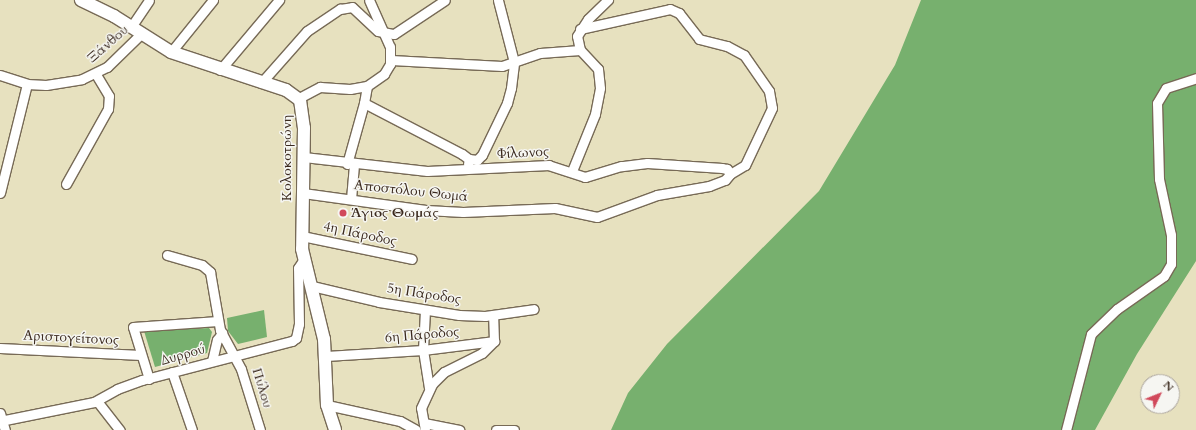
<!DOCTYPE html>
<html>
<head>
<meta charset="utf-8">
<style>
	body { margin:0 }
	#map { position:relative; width:1196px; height:430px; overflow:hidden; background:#e7e1bf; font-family:Cardo,serif }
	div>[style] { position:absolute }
	.forest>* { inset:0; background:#77b06e }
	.roads { filter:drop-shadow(1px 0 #776a56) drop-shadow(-1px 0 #776a56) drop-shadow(0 1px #776a56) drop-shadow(0 -1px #776a56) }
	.minor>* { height:9px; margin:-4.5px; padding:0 4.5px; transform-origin:4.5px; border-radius:4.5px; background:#fff }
	.tertiary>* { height:12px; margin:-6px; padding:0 6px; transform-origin:6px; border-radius:6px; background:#fff }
	.dots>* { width:11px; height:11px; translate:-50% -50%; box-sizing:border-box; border:2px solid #f6f6f2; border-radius:50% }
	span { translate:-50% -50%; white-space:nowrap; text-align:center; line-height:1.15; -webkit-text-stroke:3px #f6f6f2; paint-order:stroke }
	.street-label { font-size:14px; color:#3b2a1e }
	.poi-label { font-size:14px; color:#3b2a1e; font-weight:700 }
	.left { translate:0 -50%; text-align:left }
	.north { position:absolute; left:1140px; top:374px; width:40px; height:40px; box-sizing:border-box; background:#f6f6f2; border:1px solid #aba49d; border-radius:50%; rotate:47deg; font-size:11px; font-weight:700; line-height:16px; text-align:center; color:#3b2a1e }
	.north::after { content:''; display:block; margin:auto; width:14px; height:18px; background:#d1495b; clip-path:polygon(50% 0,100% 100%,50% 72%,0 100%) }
</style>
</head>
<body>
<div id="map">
	<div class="forest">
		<div style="clip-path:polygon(921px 0,1196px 0,1196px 261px,1137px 354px,1095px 430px,611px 430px,628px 393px,667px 344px,819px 191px,895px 65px)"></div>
		<div style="clip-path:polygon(264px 310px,267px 337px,238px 344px,228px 331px,227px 318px)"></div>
		<div style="clip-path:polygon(209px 328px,212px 332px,207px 353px,155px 367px,144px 331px)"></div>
	</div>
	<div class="roads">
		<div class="minor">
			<div style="left:131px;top:27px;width:32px;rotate:-56deg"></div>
			<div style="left:580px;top:29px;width:92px;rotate:-12.5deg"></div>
			<div style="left:670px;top:9px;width:10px;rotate:24deg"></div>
			<div style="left:679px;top:13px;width:33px;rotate:52deg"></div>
			<div style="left:699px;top:39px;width:29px;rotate:14deg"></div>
			<div style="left:727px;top:46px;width:19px;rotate:28deg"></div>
			<div style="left:744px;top:55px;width:44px;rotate:55.2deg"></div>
			<div style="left:769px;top:91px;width:17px;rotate:80deg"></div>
			<div style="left:772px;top:108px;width:63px;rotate:115.3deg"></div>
			<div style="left:745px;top:165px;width:17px;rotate:149deg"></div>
			<div style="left:171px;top:52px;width:67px;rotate:-51.1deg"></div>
			<div style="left:391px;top:60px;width:111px;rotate:3.1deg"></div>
			<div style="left:502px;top:66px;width:40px;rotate:-18.9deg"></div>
			<div style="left:540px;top:53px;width:40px;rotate:-4.3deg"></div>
			<div style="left:220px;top:70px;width:92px;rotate:-49.9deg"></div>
			<div style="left:0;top:75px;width:28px;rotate:18deg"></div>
			<div style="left:27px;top:84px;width:19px;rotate:3deg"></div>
			<div style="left:46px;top:85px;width:36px;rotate:-9deg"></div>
			<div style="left:82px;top:79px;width:28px;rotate:-26deg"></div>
			<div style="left:107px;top:67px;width:49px;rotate:-44.2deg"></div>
			<div style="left:261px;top:83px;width:69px;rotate:-48.5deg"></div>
			<div style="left:307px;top:31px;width:40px;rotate:-34deg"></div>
			<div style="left:340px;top:9px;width:12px;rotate:-9deg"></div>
			<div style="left:352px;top:7px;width:35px;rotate:43deg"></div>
			<div style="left:378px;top:31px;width:16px;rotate:11deg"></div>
			<div style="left:394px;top:34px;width:61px;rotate:-33.7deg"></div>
			<div style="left:299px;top:98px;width:24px;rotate:-28deg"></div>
			<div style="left:320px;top:87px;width:30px;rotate:4deg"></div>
			<div style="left:350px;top:89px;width:17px;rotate:-10deg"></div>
			<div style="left:367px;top:86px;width:21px;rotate:-35deg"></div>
			<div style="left:384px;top:74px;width:12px;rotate:-59deg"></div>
			<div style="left:390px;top:64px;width:17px;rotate:-90deg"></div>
			<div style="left:390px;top:47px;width:51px;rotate:-114.1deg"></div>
			<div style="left:364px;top:103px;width:110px;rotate:27.5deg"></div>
			<div style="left:462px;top:154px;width:9px;rotate:36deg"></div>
			<div style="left:469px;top:159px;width:5px;rotate:101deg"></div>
			<div style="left:469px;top:159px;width:8px;rotate:7deg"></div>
			<div style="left:477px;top:160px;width:7px;rotate:-45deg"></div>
			<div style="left:482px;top:155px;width:58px;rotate:-64.3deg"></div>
			<div style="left:507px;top:103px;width:16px;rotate:-75deg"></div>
			<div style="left:511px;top:88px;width:26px;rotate:-83deg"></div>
			<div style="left:514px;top:62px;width:64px;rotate:-104.5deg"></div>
			<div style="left:347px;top:164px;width:63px;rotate:-74.4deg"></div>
			<div style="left:364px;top:103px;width:17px;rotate:-80deg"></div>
			<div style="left:572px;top:171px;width:61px;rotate:-68deg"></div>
			<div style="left:595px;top:114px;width:26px;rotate:-79deg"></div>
			<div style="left:600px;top:88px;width:19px;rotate:-96deg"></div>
			<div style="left:598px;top:69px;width:26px;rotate:-133deg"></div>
			<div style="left:580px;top:50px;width:14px;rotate:-102deg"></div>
			<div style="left:577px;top:36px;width:20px;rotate:-57deg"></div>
			<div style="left:588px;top:19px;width:28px;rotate:-44deg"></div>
			<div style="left:66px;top:184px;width:86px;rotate:-60.8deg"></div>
			<div style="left:108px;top:109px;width:13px;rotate:-86deg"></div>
			<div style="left:109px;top:96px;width:26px;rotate:-121deg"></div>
			<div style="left:0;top:193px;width:112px;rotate:-76.1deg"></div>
			<div style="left:303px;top:193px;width:124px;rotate:7.9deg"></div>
			<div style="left:426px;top:210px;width:37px;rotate:3deg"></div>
			<div style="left:463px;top:212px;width:92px;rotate:-2.5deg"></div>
			<div style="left:555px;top:208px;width:43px;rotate:12.1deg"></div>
			<div style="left:597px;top:217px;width:64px;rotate:-20.1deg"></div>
			<div style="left:657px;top:195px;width:53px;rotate:-9.8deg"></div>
			<div style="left:709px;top:186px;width:17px;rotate:-21deg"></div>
			<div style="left:725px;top:180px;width:8px;rotate:-50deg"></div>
			<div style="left:730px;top:174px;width:6px;rotate:-121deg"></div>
			<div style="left:727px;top:169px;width:5px;rotate:-169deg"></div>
			<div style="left:722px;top:168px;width:75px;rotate:-176.2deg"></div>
			<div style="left:647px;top:163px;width:26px;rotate:173deg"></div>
			<div style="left:621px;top:166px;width:38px;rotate:163deg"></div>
			<div style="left:585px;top:177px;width:38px;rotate:-162deg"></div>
			<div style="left:549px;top:165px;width:122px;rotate:177.2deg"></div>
			<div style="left:427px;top:171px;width:124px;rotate:-173.5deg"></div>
			<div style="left:351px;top:199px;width:35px;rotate:-85deg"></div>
			<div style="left:302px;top:236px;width:112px;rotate:11.8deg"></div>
			<div style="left:167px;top:255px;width:36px;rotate:16deg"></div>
			<div style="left:202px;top:265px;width:11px;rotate:41deg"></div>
			<div style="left:210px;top:272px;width:59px;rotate:80.2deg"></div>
			<div style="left:220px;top:330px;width:44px;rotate:61.7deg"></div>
			<div style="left:241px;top:369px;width:64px;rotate:72.7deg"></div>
			<div style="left:312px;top:286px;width:69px;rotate:13.4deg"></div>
			<div style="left:379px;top:302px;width:81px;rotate:9.2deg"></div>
			<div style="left:459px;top:315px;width:26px;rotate:2deg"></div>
			<div style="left:485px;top:316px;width:49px;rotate:-8.1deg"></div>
			<div style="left:425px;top:310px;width:40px;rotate:92.9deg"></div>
			<div style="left:423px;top:350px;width:38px;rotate:81deg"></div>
			<div style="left:0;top:348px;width:141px;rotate:2.8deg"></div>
			<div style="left:326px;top:356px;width:97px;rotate:-3.5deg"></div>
			<div style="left:423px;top:350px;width:72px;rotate:-7.2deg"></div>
			<div style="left:494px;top:341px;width:26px;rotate:-92deg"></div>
			<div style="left:212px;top:361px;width:22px;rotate:-77deg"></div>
			<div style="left:217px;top:340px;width:9px;rotate:-54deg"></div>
			<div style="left:172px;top:372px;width:61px;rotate:71deg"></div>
			<div style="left:149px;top:379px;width:54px;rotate:-107.1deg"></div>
			<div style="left:133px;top:327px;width:85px;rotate:-4deg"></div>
			<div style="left:97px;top:401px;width:37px;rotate:52deg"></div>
			<div style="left:327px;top:405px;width:75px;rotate:12.4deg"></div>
			<div style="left:400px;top:421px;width:18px;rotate:29deg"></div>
			<div style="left:0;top:413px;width:18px;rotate:74deg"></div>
			<div style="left:0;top:421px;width:96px;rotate:-11.4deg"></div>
			<div style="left:94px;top:402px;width:26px;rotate:-29deg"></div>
			<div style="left:117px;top:389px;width:27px;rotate:-20deg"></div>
			<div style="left:142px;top:380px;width:155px;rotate:-14.6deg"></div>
			<div style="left:292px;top:341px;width:5px;rotate:-37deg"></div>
			<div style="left:296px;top:338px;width:14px;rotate:-78deg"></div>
			<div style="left:299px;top:324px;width:56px;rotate:-91deg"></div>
			<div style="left:298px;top:268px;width:11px;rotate:-56deg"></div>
			<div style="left:424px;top:423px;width:36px;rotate:11deg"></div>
			<div style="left:425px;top:430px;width:22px;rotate:-100deg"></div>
			<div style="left:421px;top:408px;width:26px;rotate:-65deg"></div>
			<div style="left:432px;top:384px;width:17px;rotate:-45deg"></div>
			<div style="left:444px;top:372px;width:42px;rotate:-26.6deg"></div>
			<div style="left:482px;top:353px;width:17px;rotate:-45deg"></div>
			<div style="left:496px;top:430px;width:18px"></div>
			<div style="left:1066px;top:430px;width:99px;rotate:-75.4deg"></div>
			<div style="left:1091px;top:334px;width:36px;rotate:-44deg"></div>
			<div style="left:1117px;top:309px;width:57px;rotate:-35.1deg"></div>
			<div style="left:1164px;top:276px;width:14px;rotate:-60deg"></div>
			<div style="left:1171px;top:264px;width:29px;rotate:-90deg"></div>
			<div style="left:1171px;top:235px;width:57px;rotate:-102.1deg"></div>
			<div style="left:1159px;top:179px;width:76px;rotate:-91.5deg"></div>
			<div style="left:1157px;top:103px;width:17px;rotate:-59deg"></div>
			<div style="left:1166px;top:88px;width:32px;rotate:-18deg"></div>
		</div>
		<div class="tertiary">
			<div style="left:81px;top:0;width:37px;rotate:26deg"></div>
			<div style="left:114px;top:16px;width:67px;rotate:32.3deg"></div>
			<div style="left:171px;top:52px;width:121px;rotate:18.3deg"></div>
			<div style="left:286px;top:90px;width:17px;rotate:36deg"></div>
			<div style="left:300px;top:100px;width:28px;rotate:82deg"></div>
			<div style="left:304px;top:128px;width:121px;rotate:90.9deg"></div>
			<div style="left:302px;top:249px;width:93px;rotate:76.3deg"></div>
			<div style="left:324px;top:339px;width:66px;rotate:87.4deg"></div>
			<div style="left:327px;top:405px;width:26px;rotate:72deg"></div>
		</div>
	</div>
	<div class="dots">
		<div style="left:343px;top:213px;background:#d1495b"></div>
	</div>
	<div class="street-label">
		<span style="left:108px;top:44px;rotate:-41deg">Ξάνθου</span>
		<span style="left:523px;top:153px;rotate:-3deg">Φίλωνος</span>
		<span style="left:287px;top:158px;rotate:-90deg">Κολοκοτρώνη</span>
		<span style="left:411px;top:191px;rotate:6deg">Αποστόλου Θωμά</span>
		<span style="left:360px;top:234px;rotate:12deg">4η Πάροδος</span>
		<span style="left:424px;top:294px;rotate:9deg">5η Πάροδος</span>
		<span style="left:422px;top:335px;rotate:-5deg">6η Πάροδος</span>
		<span style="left:71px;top:338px;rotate:3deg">Αριστογείτονος</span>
		<span style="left:183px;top:355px;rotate:-16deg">Δυρρού</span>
		<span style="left:262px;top:388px;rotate:73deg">Πύλου</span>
	</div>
	<div class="poi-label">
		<span class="left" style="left:351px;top:213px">Άγιος Θωμάς</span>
	</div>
	<div class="north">N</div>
</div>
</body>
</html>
